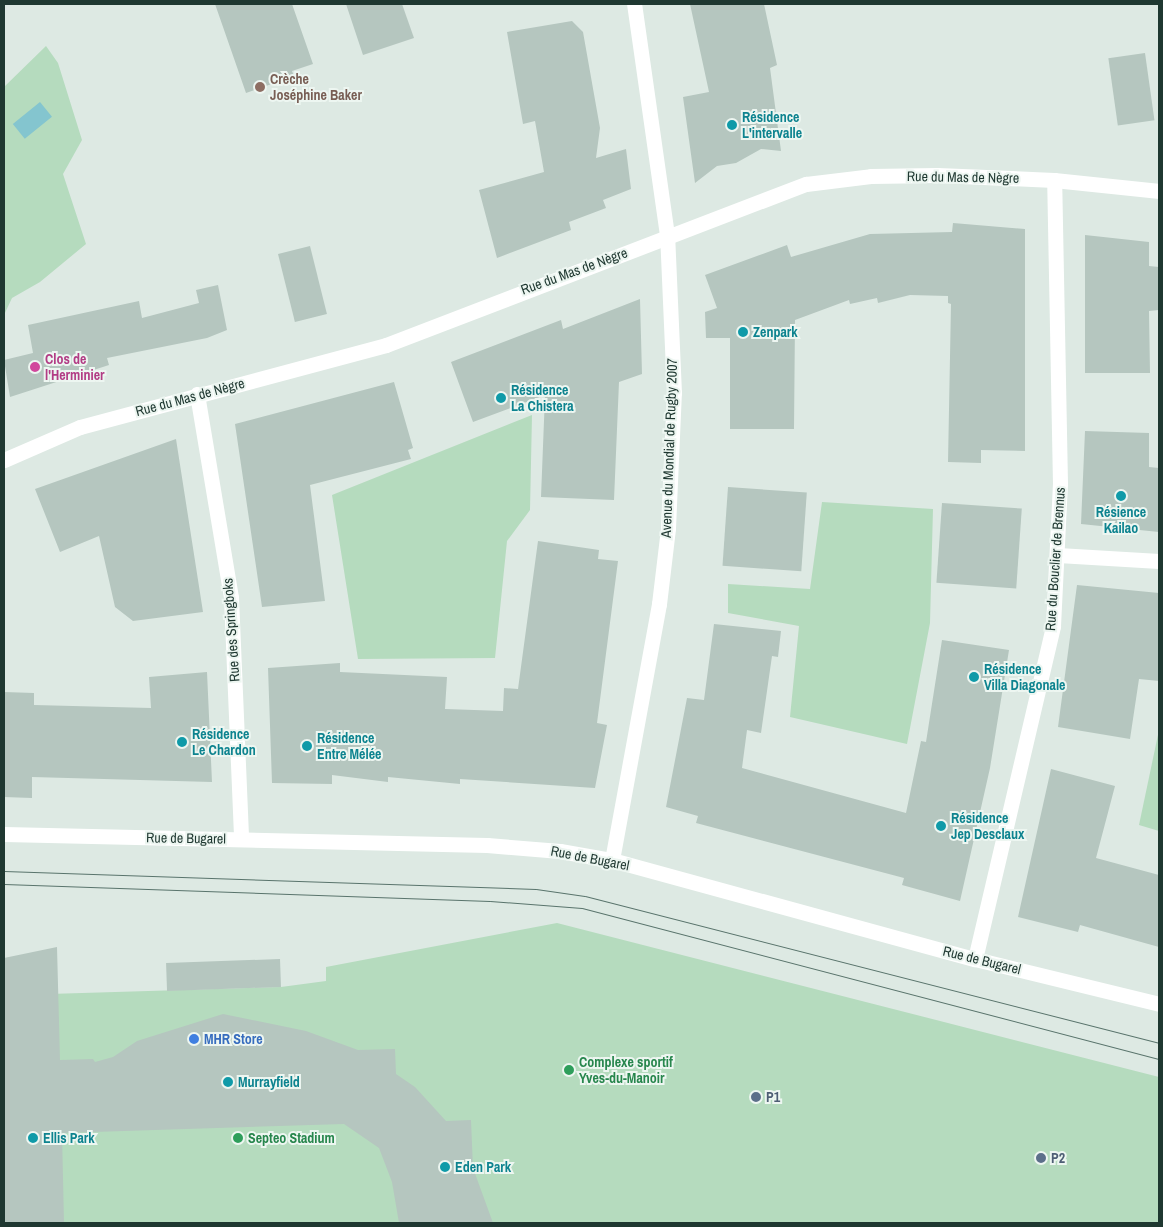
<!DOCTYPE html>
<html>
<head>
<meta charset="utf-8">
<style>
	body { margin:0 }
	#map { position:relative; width:1163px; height:1227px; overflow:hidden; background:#dde9e3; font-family:"Archivo Narrow",sans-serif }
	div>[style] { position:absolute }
	.green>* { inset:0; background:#b5dbbe }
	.water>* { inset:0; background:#84c5cf; transform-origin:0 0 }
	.building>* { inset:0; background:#b5c6bf; transform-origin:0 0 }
	.street>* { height:15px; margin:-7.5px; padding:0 7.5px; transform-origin:7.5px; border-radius:7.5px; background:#fff }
	.tram>* { height:1px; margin:-0.5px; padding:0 0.5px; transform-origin:0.5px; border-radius:0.5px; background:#59746c }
	.dots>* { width:14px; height:14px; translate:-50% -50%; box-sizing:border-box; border:2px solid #edf6f1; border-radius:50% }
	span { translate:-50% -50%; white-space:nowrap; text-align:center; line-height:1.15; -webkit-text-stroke:4px #edf6f1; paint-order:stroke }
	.education-label { font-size:14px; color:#785e54; font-weight:700 }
	.left { translate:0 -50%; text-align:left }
	.culture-label { font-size:14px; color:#0d838f; font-weight:700 }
	.street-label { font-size:14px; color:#1f3831 }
	.hotel-label { font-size:14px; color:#b23c85; font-weight:700 }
	.shop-label { font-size:14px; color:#366cbe; font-weight:700 }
	.leisure-label { font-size:14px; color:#27864d; font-weight:700 }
	.service-label { font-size:14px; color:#4e5e75; font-weight:700 }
	.frame { position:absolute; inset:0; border:5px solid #1f3831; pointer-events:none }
</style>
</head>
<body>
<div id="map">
	<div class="green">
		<div style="clip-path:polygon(46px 46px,58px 63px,82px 140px,63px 174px,86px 244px,40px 282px,12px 298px,4px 315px,4px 87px)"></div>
		<div style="clip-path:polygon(532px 415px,530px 510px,507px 541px,495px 658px,358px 659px,332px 495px)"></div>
		<div style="clip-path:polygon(822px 502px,933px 509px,930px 623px,907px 744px,790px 717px,799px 626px,728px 613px,728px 584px,810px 589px)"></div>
		<div style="clip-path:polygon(1159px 730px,1159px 831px,1139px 825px)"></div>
		<div style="clip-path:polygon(557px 923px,1159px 1077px,1159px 1223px,4px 1223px,4px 1064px,33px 1058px,49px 994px,281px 987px,326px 981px,326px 967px)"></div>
	</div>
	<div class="water">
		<div style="left:40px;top:102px;width:19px;height:35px;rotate:51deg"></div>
	</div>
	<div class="building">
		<div style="clip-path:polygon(215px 4px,292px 4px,313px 64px,292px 71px,294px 76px,246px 93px)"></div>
		<div style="clip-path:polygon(346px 4px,402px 4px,414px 38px,363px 55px)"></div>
		<div style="clip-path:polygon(690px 4px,764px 4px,777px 65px,770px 68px,781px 151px,761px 149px,736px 163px,717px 166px,695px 183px,683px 97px,709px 92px)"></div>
		<div style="clip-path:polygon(572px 21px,583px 32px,600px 128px,596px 158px,626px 149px,631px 189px,603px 200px,606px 208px,569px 222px,571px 230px,497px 258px,479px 190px,544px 172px,535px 121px,523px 124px,507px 32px)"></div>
		<div style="left:1145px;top:53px;width:68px;height:37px;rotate:82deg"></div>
		<div style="clip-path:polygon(953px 223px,1025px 229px,1025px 451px,981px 450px,981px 463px,948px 462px,951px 304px,948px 303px,948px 296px,910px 295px,878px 303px,877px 298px,850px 304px,849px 300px,795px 320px,794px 429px,730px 429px,730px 338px,706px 338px,705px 312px,717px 308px,705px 275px,787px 245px,791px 257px,870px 234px,952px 232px)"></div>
		<div style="clip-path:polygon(1085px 235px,1149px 242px,1149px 266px,1159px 267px,1159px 310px,1149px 311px,1150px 373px,1085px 373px)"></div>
		<div style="left:310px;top:246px;width:70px;height:33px;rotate:76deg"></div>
		<div style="clip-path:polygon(218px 285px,227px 330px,207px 338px,107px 358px,109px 365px,10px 397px,4px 360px,33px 353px,28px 325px,139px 301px,142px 318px,199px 303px,196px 290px)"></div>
		<div style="clip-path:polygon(640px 299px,642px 374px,619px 382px,614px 500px,541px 497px,545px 395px,473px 422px,451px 362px,561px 320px,563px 329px)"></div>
		<div style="clip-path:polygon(394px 382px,413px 448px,408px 450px,411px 459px,310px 485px,325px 601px,262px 607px,235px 424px)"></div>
		<div style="clip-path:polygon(1085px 431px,1149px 433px,1149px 467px,1159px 468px,1159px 532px,1081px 524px)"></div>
		<div style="clip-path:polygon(176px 439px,203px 612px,133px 621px,115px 607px,99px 536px,60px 552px,35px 489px)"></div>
		<div style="left:728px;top:487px;width:79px;height:79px;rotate:4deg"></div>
		<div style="left:942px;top:503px;width:80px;height:80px;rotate:4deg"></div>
		<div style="clip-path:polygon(538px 541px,599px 550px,598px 559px,618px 561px,597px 723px,607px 725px,595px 788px,460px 779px,460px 784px,388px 777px,388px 782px,332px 775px,332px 784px,272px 783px,268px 668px,340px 663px,340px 672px,447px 677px,445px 709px,503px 711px,504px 688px,518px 689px)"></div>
		<div style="clip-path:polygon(1077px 585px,1159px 593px,1159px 681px,1139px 679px,1130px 739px,1058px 727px)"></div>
		<div style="clip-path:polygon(714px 624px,781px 631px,778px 657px,772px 656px,761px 733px,747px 730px,742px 768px,906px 813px,921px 741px,926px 742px,942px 640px,1009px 650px,990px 768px,960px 901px,902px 885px,904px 878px,696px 823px,698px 816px,666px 807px,687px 698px,704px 700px)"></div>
		<div style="clip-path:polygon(207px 672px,212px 782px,32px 777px,32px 798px,4px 797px,4px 692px,34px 693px,34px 705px,151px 708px,149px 677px)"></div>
		<div style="clip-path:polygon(1051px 769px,1115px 786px,1096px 858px,1159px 875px,1159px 947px,1080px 925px,1078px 932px,1018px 917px)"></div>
		<div style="clip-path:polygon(57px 947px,60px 1060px,93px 1059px,95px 1062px,113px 1057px,137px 1041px,223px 1014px,306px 1031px,358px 1050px,395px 1049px,396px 1074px,415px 1087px,446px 1121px,471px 1120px,473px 1168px,493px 1223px,399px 1223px,392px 1182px,379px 1148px,344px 1124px,62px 1133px,64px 1223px,4px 1223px,4px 958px)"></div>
		<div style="left:280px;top:959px;width:28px;height:114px;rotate:88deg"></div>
	</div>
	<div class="street">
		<div style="left:197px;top:394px;width:206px;rotate:80.5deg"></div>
		<div style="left:231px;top:597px;width:242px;rotate:87.6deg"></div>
		<div style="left:4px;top:460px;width:83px;rotate:-23.5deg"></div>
		<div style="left:80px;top:427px;width:317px;rotate:-15deg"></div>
		<div style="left:386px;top:345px;width:450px;rotate:-21deg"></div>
		<div style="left:806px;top:184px;width:65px;rotate:-7deg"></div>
		<div style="left:871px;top:176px;width:66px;rotate:-0.9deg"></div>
		<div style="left:937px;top:175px;width:117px;rotate:2.4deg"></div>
		<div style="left:1054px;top:180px;width:106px;rotate:6deg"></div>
		<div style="left:1058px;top:555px;width:101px;rotate:3.4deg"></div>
		<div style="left:4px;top:834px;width:483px;rotate:1.3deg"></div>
		<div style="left:487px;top:845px;width:73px;rotate:4.7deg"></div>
		<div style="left:560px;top:851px;width:53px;rotate:9.8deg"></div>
		<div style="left:612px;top:860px;width:376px;rotate:15.3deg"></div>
		<div style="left:975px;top:959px;width:189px;rotate:13.7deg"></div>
		<div style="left:612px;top:860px;width:260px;rotate:-79.6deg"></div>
		<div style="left:659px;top:604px;width:77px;rotate:-83.2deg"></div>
		<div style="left:668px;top:528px;width:135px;rotate:-87.5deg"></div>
		<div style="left:674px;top:393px;width:158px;rotate:-92.5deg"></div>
		<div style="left:667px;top:235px;width:233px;rotate:-98.1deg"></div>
		<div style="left:975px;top:959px;width:342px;rotate:-76.8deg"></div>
		<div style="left:1053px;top:626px;width:142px;rotate:-87.2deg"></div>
		<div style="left:1060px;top:484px;width:304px;rotate:-91.1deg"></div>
	</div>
	<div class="tram">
		<div style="left:4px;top:871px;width:532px;rotate:1.94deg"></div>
		<div style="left:536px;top:889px;width:49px;rotate:8.1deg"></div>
		<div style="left:585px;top:896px;width:593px;rotate:14.36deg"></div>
		<div style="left:4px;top:884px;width:486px;rotate:2deg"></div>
		<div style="left:490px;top:901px;width:92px;rotate:4.4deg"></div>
		<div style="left:582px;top:908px;width:596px;rotate:14.67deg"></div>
	</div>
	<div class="dots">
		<div style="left:260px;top:87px;background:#8d6e63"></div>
		<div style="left:732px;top:125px;background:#0f9aa8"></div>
		<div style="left:743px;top:332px;background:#0f9aa8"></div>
		<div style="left:35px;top:367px;background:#d1479c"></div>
		<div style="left:501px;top:398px;background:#0f9aa8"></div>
		<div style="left:1121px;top:496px;background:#0f9aa8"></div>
		<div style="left:974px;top:677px;background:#0f9aa8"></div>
		<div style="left:182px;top:742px;background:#0f9aa8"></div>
		<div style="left:307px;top:746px;background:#0f9aa8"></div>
		<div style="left:941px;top:826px;background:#0f9aa8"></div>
		<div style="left:194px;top:1039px;background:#3f7fe0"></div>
		<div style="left:569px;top:1070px;background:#2e9e5b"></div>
		<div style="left:228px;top:1082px;background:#0f9aa8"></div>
		<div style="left:756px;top:1097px;background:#5c6f8a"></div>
		<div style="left:33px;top:1138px;background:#0f9aa8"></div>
		<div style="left:238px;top:1138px;background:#2e9e5b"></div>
		<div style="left:1041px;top:1158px;background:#5c6f8a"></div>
		<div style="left:445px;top:1167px;background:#0f9aa8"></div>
	</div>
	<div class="education-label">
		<span class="left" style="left:270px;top:87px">Crèche<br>Joséphine Baker</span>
	</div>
	<div class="culture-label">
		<span class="left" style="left:742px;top:125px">Résidence<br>L'intervalle</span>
		<span class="left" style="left:753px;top:332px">Zenpark</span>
		<span class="left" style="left:511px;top:398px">Résidence<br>La Chistera</span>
		<span style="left:1121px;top:520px">Résience<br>Kailao</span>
		<span class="left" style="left:984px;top:677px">Résidence<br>Villa Diagonale</span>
		<span class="left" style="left:192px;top:742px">Résidence<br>Le Chardon</span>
		<span class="left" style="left:317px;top:746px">Résidence<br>Entre Mélée</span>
		<span class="left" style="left:951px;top:826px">Résidence<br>Jep Desclaux</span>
		<span class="left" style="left:238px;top:1082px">Murrayfield</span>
		<span class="left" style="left:43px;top:1138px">Ellis Park</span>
		<span class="left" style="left:455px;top:1167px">Eden Park</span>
	</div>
	<div class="street-label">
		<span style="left:963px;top:177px;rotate:1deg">Rue du Mas de Nègre</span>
		<span style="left:574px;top:271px;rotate:-20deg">Rue du Mas de Nègre</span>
		<span style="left:190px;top:397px;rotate:-15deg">Rue du Mas de Nègre</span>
		<span style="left:669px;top:448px;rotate:-88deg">Avenue du Mondial de Rugby 2007</span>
		<span style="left:1055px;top:559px;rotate:-86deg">Rue du Bouclier de Brennus</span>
		<span style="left:231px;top:630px;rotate:-94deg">Rue des Springboks</span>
		<span style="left:186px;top:838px;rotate:1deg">Rue de Bugarel</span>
		<span style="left:590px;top:858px;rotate:11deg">Rue de Bugarel</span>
		<span style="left:982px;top:960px;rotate:14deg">Rue de Bugarel</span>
	</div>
	<div class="hotel-label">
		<span class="left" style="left:45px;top:367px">Clos de<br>l'Herminier</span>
	</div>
	<div class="shop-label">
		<span class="left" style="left:204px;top:1039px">MHR Store</span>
	</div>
	<div class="leisure-label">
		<span class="left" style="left:579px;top:1070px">Complexe sportif<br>Yves-du-Manoir</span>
		<span class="left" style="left:248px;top:1138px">Septeo Stadium</span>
	</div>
	<div class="service-label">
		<span class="left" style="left:766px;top:1097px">P1</span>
		<span class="left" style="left:1051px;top:1158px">P2</span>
	</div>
	<div class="frame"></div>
</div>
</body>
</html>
